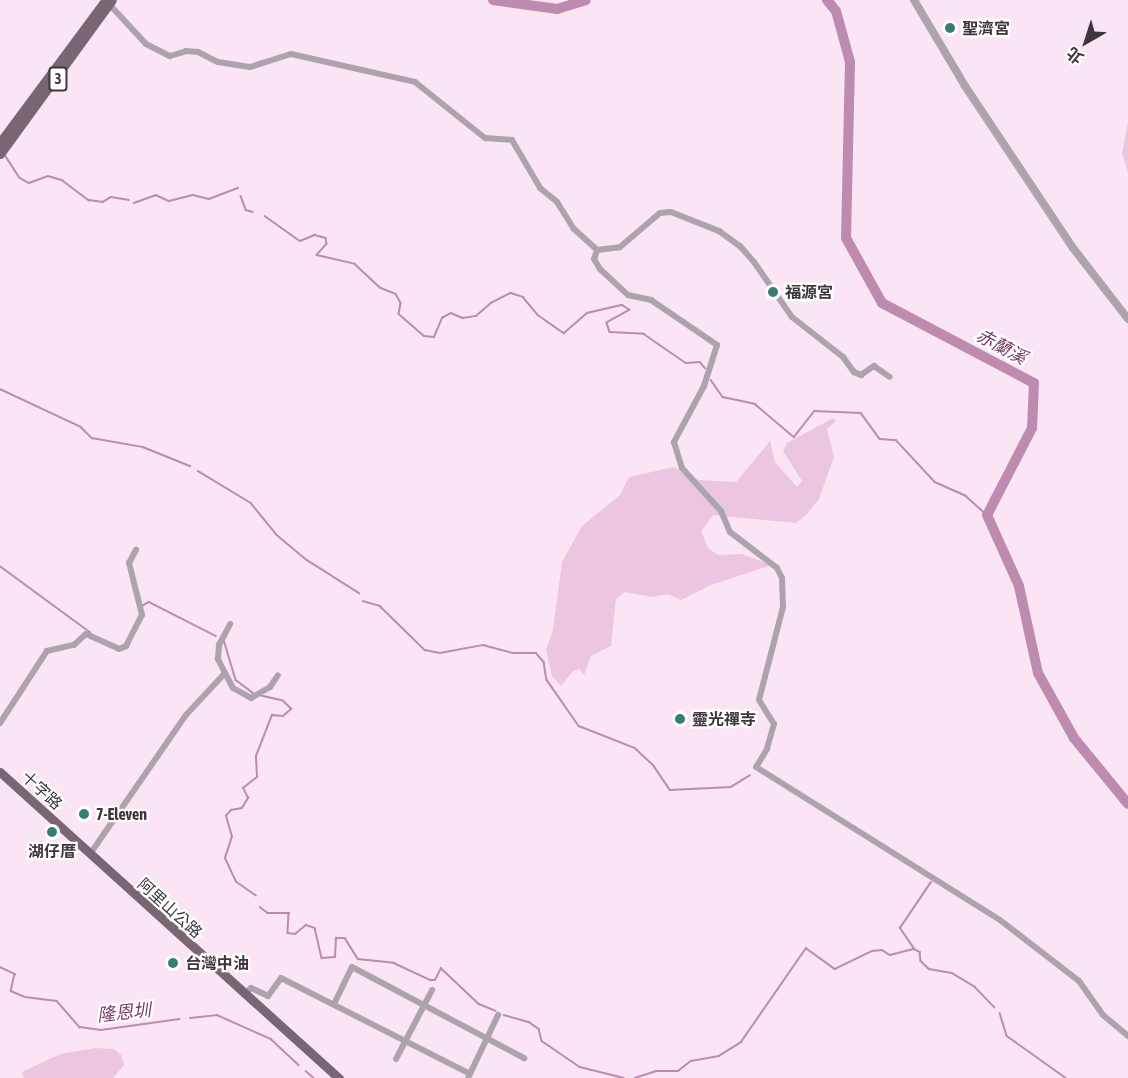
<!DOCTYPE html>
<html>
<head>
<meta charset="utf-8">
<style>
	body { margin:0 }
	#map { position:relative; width:1128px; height:1078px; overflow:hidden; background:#fbe4f4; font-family:"Asap Condensed","Noto Sans TC",sans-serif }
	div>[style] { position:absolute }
	.green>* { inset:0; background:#ecc6e1 }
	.stream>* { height:1.5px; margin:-0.75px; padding:0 0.75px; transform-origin:0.75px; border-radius:0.75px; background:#bc8baf }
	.river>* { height:10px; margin:-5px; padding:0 5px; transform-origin:5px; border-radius:5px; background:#bc8baf }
	.minor>* { height:6px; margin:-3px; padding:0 3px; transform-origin:3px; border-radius:3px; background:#ada3aa }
	.tertiary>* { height:8px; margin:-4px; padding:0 4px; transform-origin:4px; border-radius:4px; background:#ada3aa }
	.primary>* { height:9px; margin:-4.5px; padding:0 4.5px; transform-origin:4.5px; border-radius:4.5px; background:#786773 }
	.dots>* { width:16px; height:16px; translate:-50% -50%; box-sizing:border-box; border:3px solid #fff; border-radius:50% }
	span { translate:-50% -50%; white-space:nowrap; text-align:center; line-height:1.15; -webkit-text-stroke:4.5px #fff; paint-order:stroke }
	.shield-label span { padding:2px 4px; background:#fff; border:2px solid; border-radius:4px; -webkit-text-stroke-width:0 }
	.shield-label { font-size:15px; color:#3e353c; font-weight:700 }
	.poi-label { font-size:16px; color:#3e353c; font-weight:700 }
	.left { translate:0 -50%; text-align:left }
	.street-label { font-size:16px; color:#3e353c }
	.water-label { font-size:18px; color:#793c6b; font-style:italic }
	.north { position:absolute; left:1056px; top:12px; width:60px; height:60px; -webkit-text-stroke:4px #fff; paint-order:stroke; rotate:219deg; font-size:16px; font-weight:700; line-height:24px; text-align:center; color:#3e353c }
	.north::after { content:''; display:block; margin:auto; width:21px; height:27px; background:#3e353c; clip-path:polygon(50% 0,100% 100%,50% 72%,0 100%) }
</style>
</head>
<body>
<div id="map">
	<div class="green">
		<div style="clip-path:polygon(1128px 123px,1128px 172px,1122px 153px)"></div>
		<div style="clip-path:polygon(833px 418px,836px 421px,827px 429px,834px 457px,819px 499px,806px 515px,796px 523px,713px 515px,701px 531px,708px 548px,718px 555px,742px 554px,772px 565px,711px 585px,681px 600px,668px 594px,652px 597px,625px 592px,616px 599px,611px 646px,591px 656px,584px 675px,579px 669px,573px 671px,561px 686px,552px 676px,546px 650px,553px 630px,562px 562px,582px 526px,620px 495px,629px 477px,674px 467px,698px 480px,736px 482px,770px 441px,775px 462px,797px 487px,802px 481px,783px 451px,787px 443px)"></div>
		<div style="clip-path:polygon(96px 1048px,114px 1049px,121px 1055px,124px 1065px,113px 1078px,24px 1078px,22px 1072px,60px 1054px)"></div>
	</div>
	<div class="stream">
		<div style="left:5px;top:155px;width:27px;rotate:57deg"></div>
		<div style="left:20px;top:178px;width:10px;rotate:29deg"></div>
		<div style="left:29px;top:183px;width:20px;rotate:-20deg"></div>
		<div style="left:48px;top:176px;width:15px;rotate:16deg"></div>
		<div style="left:62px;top:180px;width:34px;rotate:37deg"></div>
		<div style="left:89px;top:200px;width:14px;rotate:8deg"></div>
		<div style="left:103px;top:202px;width:9px;rotate:-32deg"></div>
		<div style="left:111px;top:197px;width:18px;rotate:9deg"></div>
		<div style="left:241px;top:196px;width:15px;rotate:70deg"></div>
		<div style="left:246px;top:210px;width:7px;rotate:16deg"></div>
		<div style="left:134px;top:203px;width:23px;rotate:-20deg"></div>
		<div style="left:156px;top:195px;width:14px;rotate:25deg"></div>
		<div style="left:169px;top:201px;width:25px;rotate:-14deg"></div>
		<div style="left:193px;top:195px;width:16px;rotate:14deg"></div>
		<div style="left:209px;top:199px;width:31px;rotate:-21deg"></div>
		<div style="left:265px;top:216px;width:43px;rotate:35.5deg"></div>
		<div style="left:300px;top:241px;width:16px;rotate:-22deg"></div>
		<div style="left:315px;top:235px;width:11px;rotate:15deg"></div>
		<div style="left:326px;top:238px;width:6px;rotate:81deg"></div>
		<div style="left:327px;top:244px;width:15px;rotate:132deg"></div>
		<div style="left:317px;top:255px;width:39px;rotate:13deg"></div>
		<div style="left:355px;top:264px;width:35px;rotate:43deg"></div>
		<div style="left:381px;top:288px;width:16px;rotate:22deg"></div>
		<div style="left:396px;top:294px;width:10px;rotate:61deg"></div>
		<div style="left:401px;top:303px;width:11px;rotate:100deg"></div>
		<div style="left:399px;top:314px;width:33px;rotate:41deg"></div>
		<div style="left:424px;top:336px;width:10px;rotate:6deg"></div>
		<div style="left:434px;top:337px;width:21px;rotate:-67deg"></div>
		<div style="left:442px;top:318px;width:10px;rotate:-29deg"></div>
		<div style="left:451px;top:313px;width:13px;rotate:23deg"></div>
		<div style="left:463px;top:318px;width:13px;rotate:-9deg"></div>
		<div style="left:476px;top:316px;width:20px;rotate:-41deg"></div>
		<div style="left:491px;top:303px;width:22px;rotate:-27deg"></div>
		<div style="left:511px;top:293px;width:13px;rotate:18deg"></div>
		<div style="left:523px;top:297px;width:23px;rotate:50deg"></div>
		<div style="left:538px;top:315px;width:32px;rotate:35deg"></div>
		<div style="left:564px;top:333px;width:30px;rotate:-41deg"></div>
		<div style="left:587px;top:313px;width:36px;rotate:-13deg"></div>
		<div style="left:622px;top:305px;width:9px;rotate:32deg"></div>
		<div style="left:630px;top:310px;width:26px;rotate:151deg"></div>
		<div style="left:607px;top:323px;width:9px;rotate:72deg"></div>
		<div style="left:610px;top:332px;width:34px;rotate:3deg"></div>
		<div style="left:644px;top:334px;width:51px;rotate:34.6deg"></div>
		<div style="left:686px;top:363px;width:14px;rotate:-4deg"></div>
		<div style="left:700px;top:362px;width:8px;rotate:50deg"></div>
		<div style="left:711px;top:380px;width:21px;rotate:55deg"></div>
		<div style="left:723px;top:397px;width:33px;rotate:12deg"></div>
		<div style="left:755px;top:404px;width:51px;rotate:40.2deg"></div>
		<div style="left:794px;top:437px;width:33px;rotate:-52deg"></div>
		<div style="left:814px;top:411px;width:47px;rotate:2.4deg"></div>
		<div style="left:861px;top:413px;width:32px;rotate:54deg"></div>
		<div style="left:880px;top:439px;width:16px;rotate:4deg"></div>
		<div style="left:896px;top:440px;width:57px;rotate:47.1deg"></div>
		<div style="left:935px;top:482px;width:34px;rotate:24deg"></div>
		<div style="left:966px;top:496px;width:28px;rotate:42deg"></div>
		<div style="left:0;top:389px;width:89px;rotate:25.1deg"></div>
		<div style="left:81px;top:427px;width:16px;rotate:45deg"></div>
		<div style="left:92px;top:438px;width:52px;rotate:10deg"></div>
		<div style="left:143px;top:447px;width:51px;rotate:22deg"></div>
		<div style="left:198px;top:471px;width:62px;rotate:31.1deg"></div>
		<div style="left:251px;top:503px;width:41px;rotate:50.9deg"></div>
		<div style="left:277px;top:535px;width:39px;rotate:40deg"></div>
		<div style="left:307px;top:560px;width:62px;rotate:32.4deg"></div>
		<div style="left:0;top:566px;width:112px;rotate:36.3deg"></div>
		<div style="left:363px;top:601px;width:18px;rotate:16deg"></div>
		<div style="left:380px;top:606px;width:63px;rotate:44.4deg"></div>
		<div style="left:425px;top:650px;width:15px;rotate:11deg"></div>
		<div style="left:440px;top:653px;width:44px;rotate:-10.5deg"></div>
		<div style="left:483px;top:645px;width:31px;rotate:15deg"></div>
		<div style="left:513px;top:653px;width:23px"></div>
		<div style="left:536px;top:653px;width:12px;rotate:48deg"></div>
		<div style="left:544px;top:662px;width:18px;rotate:81deg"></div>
		<div style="left:547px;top:680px;width:56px;rotate:55.2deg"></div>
		<div style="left:579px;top:726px;width:60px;rotate:21.4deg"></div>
		<div style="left:635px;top:748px;width:26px;rotate:43deg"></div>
		<div style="left:654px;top:766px;width:29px;rotate:56deg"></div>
		<div style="left:670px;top:790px;width:61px;rotate:-2.8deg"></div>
		<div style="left:731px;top:787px;width:22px;rotate:-32deg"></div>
		<div style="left:142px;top:606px;width:8px;rotate:-30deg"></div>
		<div style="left:149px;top:602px;width:75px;rotate:26.9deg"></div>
		<div style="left:224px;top:640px;width:42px;rotate:73.3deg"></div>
		<div style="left:236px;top:680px;width:21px;rotate:37deg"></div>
		<div style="left:256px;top:896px;width:24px;rotate:-145deg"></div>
		<div style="left:236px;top:882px;width:26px;rotate:-115deg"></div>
		<div style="left:225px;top:858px;width:22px;rotate:-72deg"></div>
		<div style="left:232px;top:837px;width:22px;rotate:-106deg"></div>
		<div style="left:226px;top:816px;width:8px;rotate:-50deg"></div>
		<div style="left:231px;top:810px;width:11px;rotate:-10deg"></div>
		<div style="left:242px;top:808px;width:12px;rotate:-59deg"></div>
		<div style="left:248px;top:798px;width:11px;rotate:-117deg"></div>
		<div style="left:243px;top:788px;width:18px;rotate:-38deg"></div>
		<div style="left:257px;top:777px;width:21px;rotate:-93deg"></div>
		<div style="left:256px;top:756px;width:44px;rotate:-68.7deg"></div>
		<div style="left:272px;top:715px;width:11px;rotate:5deg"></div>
		<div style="left:283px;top:716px;width:11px;rotate:-41deg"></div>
		<div style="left:291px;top:709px;width:11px;rotate:-135deg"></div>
		<div style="left:283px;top:701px;width:22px;rotate:-167deg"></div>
		<div style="left:260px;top:907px;width:10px;rotate:37deg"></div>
		<div style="left:268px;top:913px;width:21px"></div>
		<div style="left:289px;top:913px;width:20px;rotate:93deg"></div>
		<div style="left:288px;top:933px;width:7px;rotate:8deg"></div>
		<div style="left:295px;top:934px;width:14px;rotate:-39deg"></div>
		<div style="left:306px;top:925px;width:9px;rotate:18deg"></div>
		<div style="left:315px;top:928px;width:31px;rotate:77deg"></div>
		<div style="left:322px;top:958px;width:13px;rotate:-4deg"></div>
		<div style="left:335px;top:957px;width:19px;rotate:-87deg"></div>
		<div style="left:336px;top:938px;width:9px"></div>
		<div style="left:345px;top:938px;width:25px;rotate:58deg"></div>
		<div style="left:358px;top:959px;width:36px;rotate:6deg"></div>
		<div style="left:394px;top:963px;width:40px;rotate:25deg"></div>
		<div style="left:430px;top:980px;width:5px"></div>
		<div style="left:435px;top:980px;width:13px;rotate:-63deg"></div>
		<div style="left:441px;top:968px;width:52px;rotate:43.5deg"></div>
		<div style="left:479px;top:1004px;width:18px;rotate:22deg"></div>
		<div style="left:914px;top:949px;width:25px;rotate:-124deg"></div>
		<div style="left:900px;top:928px;width:55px;rotate:-56deg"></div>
		<div style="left:0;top:967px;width:17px;rotate:25deg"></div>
		<div style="left:15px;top:974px;width:17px;rotate:103deg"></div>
		<div style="left:11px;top:991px;width:15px;rotate:23deg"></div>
		<div style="left:25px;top:997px;width:32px;rotate:7deg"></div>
		<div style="left:57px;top:1001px;width:35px;rotate:49deg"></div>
		<div style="left:80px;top:1027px;width:21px;rotate:8deg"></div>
		<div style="left:101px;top:1030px;width:79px;rotate:-8deg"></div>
		<div style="left:1000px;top:1013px;width:24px;rotate:73deg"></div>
		<div style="left:1007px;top:1036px;width:72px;rotate:35.4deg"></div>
		<div style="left:504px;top:1015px;width:26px;rotate:16deg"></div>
		<div style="left:529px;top:1022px;width:12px;rotate:35deg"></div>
		<div style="left:539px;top:1029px;width:12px;rotate:76deg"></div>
		<div style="left:542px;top:1041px;width:46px;rotate:34.4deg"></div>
		<div style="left:580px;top:1067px;width:45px;rotate:14deg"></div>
		<div style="left:190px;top:1018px;width:27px;rotate:-6deg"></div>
		<div style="left:217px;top:1015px;width:59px;rotate:24deg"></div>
		<div style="left:271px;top:1039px;width:38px;rotate:43deg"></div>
		<div style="left:306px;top:1071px;width:11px;rotate:41deg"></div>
		<div style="left:635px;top:1078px;width:22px;rotate:-18deg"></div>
		<div style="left:656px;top:1071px;width:22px"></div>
		<div style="left:678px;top:1071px;width:16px;rotate:-38deg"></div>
		<div style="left:691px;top:1061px;width:28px;rotate:-10deg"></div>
		<div style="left:719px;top:1056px;width:26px;rotate:-32deg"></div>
		<div style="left:741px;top:1042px;width:114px;rotate:-55.3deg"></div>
		<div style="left:806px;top:948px;width:36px;rotate:36deg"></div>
		<div style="left:835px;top:969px;width:41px;rotate:-25.9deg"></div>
		<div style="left:872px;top:951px;width:10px;rotate:-6deg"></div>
		<div style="left:882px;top:950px;width:9px;rotate:32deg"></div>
		<div style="left:890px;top:955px;width:25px;rotate:-14deg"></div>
		<div style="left:914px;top:949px;width:7px;rotate:27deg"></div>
		<div style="left:920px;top:952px;width:9px;rotate:84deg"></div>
		<div style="left:921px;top:961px;width:11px;rotate:45deg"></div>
		<div style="left:929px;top:969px;width:23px;rotate:10deg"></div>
		<div style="left:952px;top:973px;width:27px;rotate:31deg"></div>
		<div style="left:975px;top:987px;width:28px;rotate:46deg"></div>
	</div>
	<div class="river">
		<div style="left:493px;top:0;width:65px;rotate:8deg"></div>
		<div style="left:557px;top:9px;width:30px;rotate:-17deg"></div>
		<div style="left:827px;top:0;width:14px;rotate:51deg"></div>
		<div style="left:836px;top:11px;width:53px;rotate:74.6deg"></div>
		<div style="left:850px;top:62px;width:176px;rotate:91.3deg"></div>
		<div style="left:846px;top:238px;width:74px;rotate:61deg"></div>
		<div style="left:882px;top:303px;width:172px;rotate:27.8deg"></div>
		<div style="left:1034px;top:383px;width:45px;rotate:92.5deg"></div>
		<div style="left:1032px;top:428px;width:98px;rotate:117.3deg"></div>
		<div style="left:987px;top:515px;width:78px;rotate:65.7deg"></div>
		<div style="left:1019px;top:586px;width:89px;rotate:77.7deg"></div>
		<div style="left:1038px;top:673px;width:74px;rotate:61deg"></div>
		<div style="left:1074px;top:738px;width:85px;rotate:50.7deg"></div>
	</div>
	<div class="minor">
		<div style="left:109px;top:4px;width:54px;rotate:47.2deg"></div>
		<div style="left:146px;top:44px;width:27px;rotate:27deg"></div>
		<div style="left:170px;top:56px;width:17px;rotate:-17deg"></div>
		<div style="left:186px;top:51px;width:12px;rotate:5deg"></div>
		<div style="left:198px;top:52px;width:22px;rotate:27deg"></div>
		<div style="left:218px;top:62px;width:32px;rotate:9deg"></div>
		<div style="left:250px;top:67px;width:43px;rotate:-17.6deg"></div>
		<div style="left:291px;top:54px;width:127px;rotate:12.7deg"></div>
		<div style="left:415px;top:82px;width:90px;rotate:38.7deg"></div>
		<div style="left:485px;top:138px;width:27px;rotate:4deg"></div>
		<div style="left:512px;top:140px;width:56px;rotate:59.7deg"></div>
		<div style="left:540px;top:188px;width:22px;rotate:39deg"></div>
		<div style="left:557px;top:202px;width:32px;rotate:58deg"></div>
		<div style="left:574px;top:229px;width:31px;rotate:42deg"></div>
		<div style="left:597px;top:250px;width:9px;rotate:108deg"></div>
		<div style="left:594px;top:259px;width:12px;rotate:59deg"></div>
		<div style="left:600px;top:269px;width:38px;rotate:43deg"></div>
		<div style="left:628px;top:295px;width:24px;rotate:12deg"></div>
		<div style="left:651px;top:300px;width:80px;rotate:34.3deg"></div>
		<div style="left:717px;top:345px;width:43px;rotate:107.6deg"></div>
		<div style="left:704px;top:386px;width:64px;rotate:118.2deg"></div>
		<div style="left:674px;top:442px;width:27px;rotate:73deg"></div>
		<div style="left:682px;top:468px;width:58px;rotate:47.8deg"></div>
		<div style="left:721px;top:511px;width:23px;rotate:67deg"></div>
		<div style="left:730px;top:532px;width:59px;rotate:37.5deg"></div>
		<div style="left:777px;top:568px;width:11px;rotate:63deg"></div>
		<div style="left:782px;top:578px;width:29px;rotate:88deg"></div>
		<div style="left:783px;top:607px;width:96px;rotate:104.5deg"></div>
		<div style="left:759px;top:700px;width:28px;rotate:58deg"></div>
		<div style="left:774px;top:724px;width:26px;rotate:106deg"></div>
		<div style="left:767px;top:749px;width:21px;rotate:121deg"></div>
		<div style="left:756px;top:767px;width:288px;rotate:32.1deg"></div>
		<div style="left:1000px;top:920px;width:100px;rotate:37.7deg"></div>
		<div style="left:1079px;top:981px;width:42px;rotate:54.8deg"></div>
		<div style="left:1103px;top:1015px;width:33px;rotate:40deg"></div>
		<div style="left:597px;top:250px;width:23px;rotate:-7deg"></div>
		<div style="left:620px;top:247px;width:52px;rotate:-40.4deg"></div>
		<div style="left:660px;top:213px;width:11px;rotate:-5deg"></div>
		<div style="left:671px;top:212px;width:52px;rotate:21.6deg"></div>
		<div style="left:719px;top:231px;width:26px;rotate:36deg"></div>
		<div style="left:740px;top:246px;width:21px;rotate:49deg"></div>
		<div style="left:754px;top:262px;width:67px;rotate:55.4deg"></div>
		<div style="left:792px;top:317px;width:65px;rotate:38.1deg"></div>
		<div style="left:843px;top:357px;width:19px;rotate:54deg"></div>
		<div style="left:854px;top:372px;width:8px;rotate:23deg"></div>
		<div style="left:861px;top:375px;width:16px;rotate:-35deg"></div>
		<div style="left:874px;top:366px;width:19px;rotate:35deg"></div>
		<div style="left:225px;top:673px;width:16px;rotate:-117deg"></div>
		<div style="left:218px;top:659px;width:14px;rotate:-86deg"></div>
		<div style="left:219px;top:645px;width:24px;rotate:-62deg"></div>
		<div style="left:0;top:723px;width:86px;rotate:-56.9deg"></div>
		<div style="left:47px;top:651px;width:28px;rotate:-13deg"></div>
		<div style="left:74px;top:645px;width:16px;rotate:-43deg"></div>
		<div style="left:86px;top:634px;width:36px;rotate:24deg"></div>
		<div style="left:119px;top:649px;width:8px;rotate:-23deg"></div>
		<div style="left:126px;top:646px;width:35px;rotate:-63deg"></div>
		<div style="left:142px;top:615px;width:54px;rotate:-104deg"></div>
		<div style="left:129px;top:563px;width:15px;rotate:-62deg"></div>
		<div style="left:90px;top:854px;width:169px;rotate:-55.4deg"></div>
		<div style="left:186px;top:715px;width:57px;rotate:-47.1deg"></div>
		<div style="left:225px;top:673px;width:17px;rotate:62deg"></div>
		<div style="left:233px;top:688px;width:21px;rotate:29deg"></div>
		<div style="left:251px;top:698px;width:22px;rotate:-30deg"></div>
		<div style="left:270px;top:687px;width:14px;rotate:-56deg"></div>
		<div style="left:244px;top:995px;width:10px;rotate:-45deg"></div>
		<div style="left:251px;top:988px;width:19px;rotate:25deg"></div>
		<div style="left:268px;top:996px;width:22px;rotate:-54deg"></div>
		<div style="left:281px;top:978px;width:212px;rotate:26.9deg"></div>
		<div style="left:334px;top:1004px;width:41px;rotate:-64.1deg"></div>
		<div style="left:352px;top:967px;width:195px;rotate:27.9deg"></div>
		<div style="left:396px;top:1059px;width:78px;rotate:-62.4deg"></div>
		<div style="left:468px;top:1078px;width:70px;rotate:-64.5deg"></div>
	</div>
	<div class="tertiary">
		<div style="left:914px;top:0;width:100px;rotate:59.3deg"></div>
		<div style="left:965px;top:86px;width:195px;rotate:56.3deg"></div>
		<div style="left:1073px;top:248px;width:90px;rotate:52.2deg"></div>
	</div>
	<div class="primary">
		<div style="left:0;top:142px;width:174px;rotate:-53.4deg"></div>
		<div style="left:0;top:154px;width:190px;rotate:-54deg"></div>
		<div style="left:0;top:772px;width:457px;rotate:42.1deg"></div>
	</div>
	<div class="dots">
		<div style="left:950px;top:28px;background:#367d76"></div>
		<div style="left:773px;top:292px;background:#367d76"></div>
		<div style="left:680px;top:719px;background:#367d76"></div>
		<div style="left:84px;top:814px;background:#367d76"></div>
		<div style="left:52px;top:832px;background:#367d76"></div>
		<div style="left:173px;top:963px;background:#367d76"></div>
	</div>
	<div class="shield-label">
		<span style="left:58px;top:79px">3</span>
	</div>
	<div class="poi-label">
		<span class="left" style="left:962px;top:28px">聖濟宮</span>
		<span class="left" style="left:785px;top:292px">福源宮</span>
		<span class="left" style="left:692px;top:719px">靈光禪寺</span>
		<span class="left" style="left:96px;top:814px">7-Eleven</span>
		<span style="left:52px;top:851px">湖仔厝</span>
		<span class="left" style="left:185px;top:963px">台灣中油</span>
	</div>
	<div class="street-label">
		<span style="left:42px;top:790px;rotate:42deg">十字路</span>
		<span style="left:170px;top:908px;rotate:42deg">阿里山公路</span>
	</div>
	<div class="water-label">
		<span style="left:1001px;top:347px;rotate:28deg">赤蘭溪</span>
		<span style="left:124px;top:1013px;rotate:-6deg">隆恩圳</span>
	</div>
	<div class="north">北</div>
</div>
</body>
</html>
